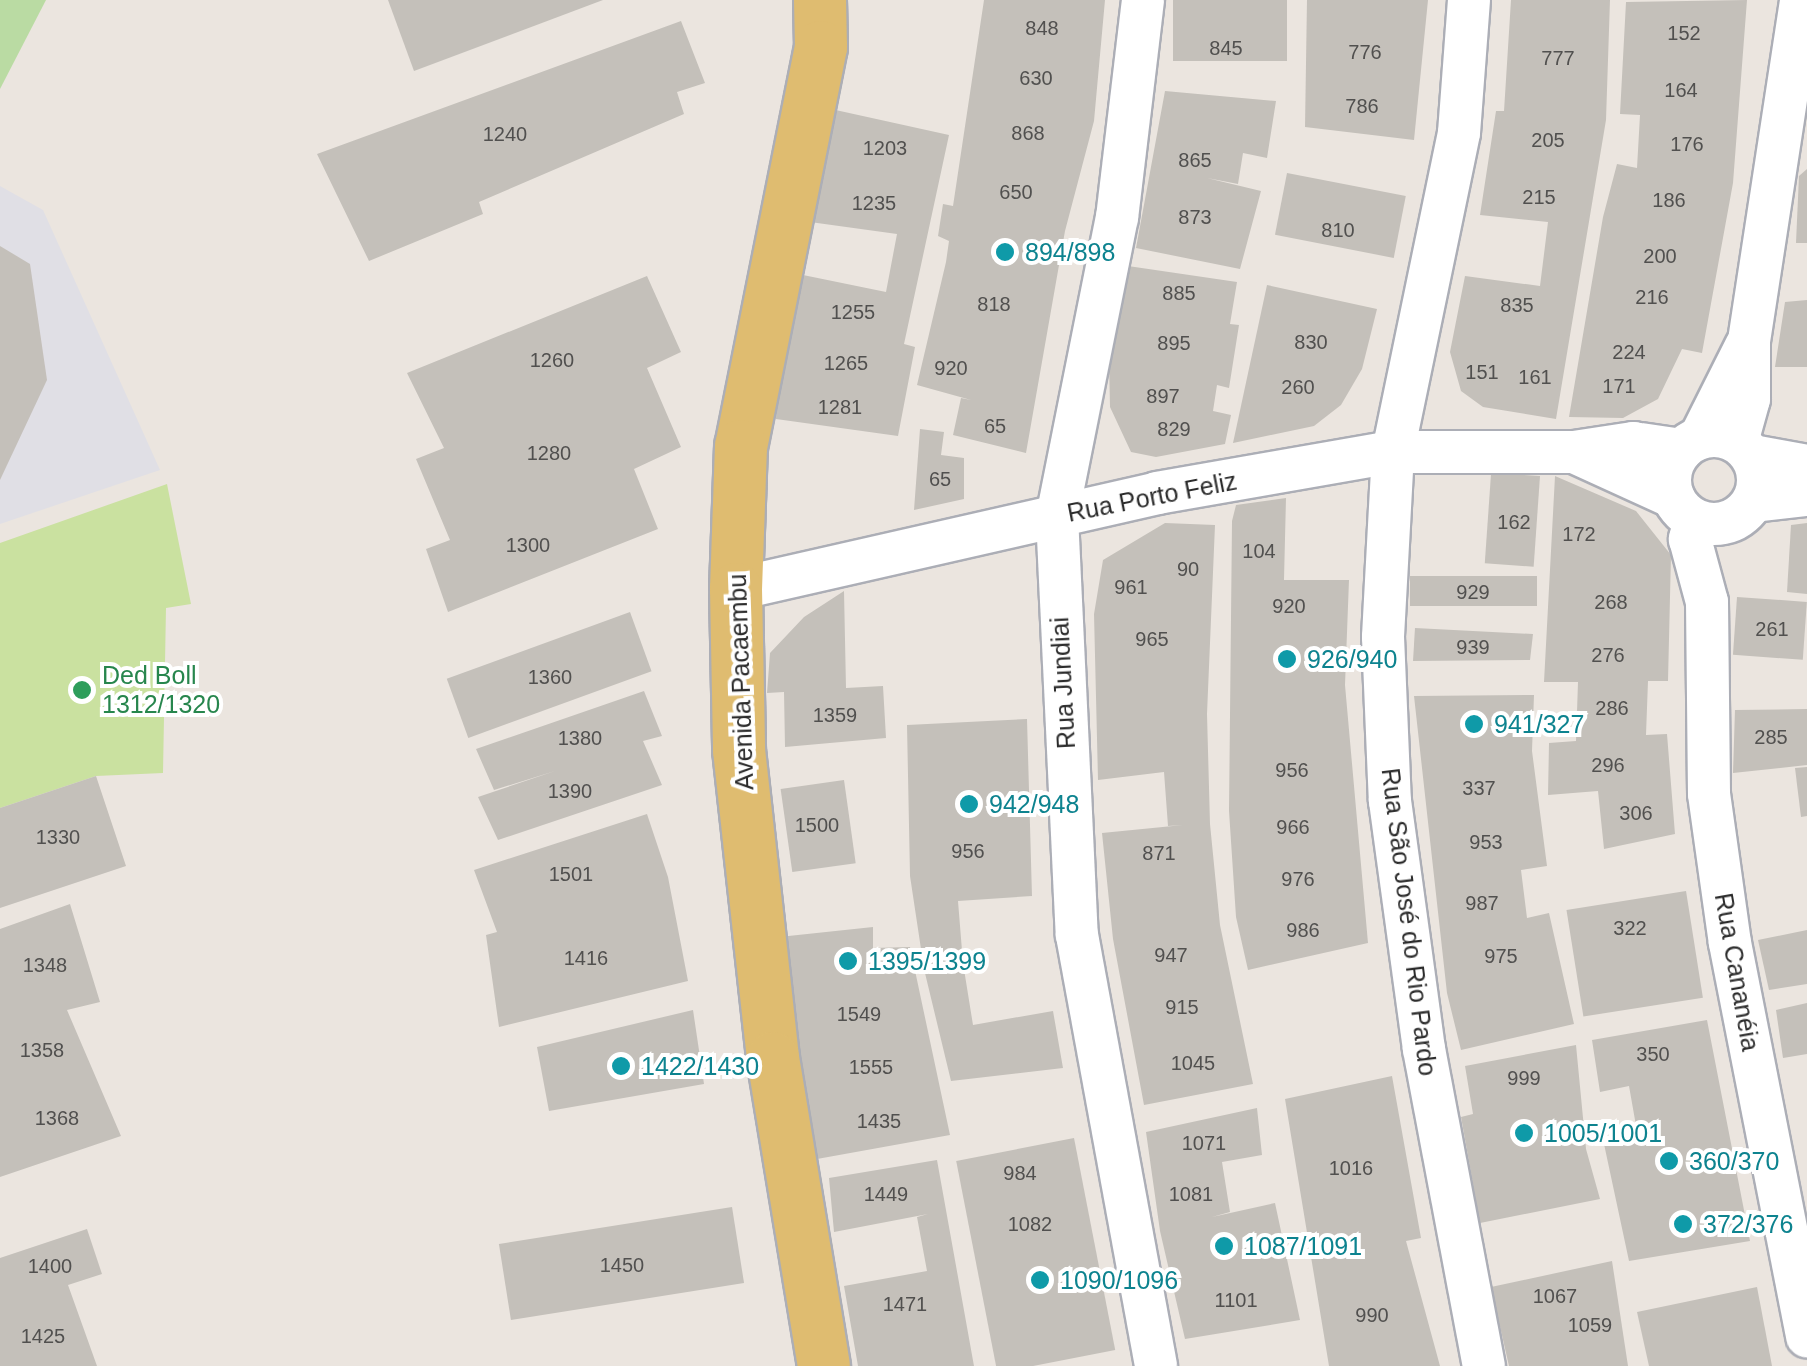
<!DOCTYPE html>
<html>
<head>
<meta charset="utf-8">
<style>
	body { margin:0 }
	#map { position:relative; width:1807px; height:1366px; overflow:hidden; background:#ebe5df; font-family:Helvetica,sans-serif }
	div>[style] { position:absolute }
	.industrial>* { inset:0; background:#e0dfe5 }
	.green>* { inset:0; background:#badba3 }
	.pitch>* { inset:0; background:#cae1a0 }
	.building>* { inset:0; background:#c4c0ba; transform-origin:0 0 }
	.roads { filter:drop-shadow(2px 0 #acaeb6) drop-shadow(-2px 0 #acaeb6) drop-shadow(0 2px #acaeb6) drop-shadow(0 -2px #acaeb6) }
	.minor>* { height:42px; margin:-21px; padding:0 21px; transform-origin:21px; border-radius:21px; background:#fff }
	.minor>.ring { margin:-21px; padding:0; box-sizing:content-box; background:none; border:42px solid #fff; border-radius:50% }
	.major>* { height:52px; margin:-26px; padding:0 26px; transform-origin:26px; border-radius:26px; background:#dfbc70 }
	.dots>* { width:28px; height:28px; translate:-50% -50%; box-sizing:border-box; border:5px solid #fff; border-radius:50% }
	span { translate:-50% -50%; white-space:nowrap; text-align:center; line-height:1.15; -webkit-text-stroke:8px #fff; paint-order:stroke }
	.number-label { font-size:20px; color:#51504f }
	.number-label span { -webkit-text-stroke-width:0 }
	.culture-label { font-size:25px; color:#0d838f }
	.left { translate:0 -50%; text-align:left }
	.street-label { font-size:25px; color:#2b2b2b }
	.leisure-label { font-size:25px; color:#27864d }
</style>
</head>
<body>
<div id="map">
	<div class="industrial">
		<div style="clip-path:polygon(0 186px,43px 210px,160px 470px,0 524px)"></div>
	</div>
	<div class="green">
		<div style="clip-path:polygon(0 0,46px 0,0 89px)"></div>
	</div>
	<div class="pitch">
		<div style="clip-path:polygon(167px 484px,191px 604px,166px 608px,163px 773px,96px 776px,0 808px,0 543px)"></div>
	</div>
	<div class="building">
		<div style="clip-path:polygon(388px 0,603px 0,414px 71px)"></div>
		<div style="clip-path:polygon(984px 0,1105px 0,1094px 121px,1065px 231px,1026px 453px,953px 435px,961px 398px,971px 400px,917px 385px,946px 262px,949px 241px,938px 236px,943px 204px,953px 206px)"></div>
		<div style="left:1173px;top:0;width:114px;height:61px"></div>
		<div style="clip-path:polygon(1307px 0,1428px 0,1414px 140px,1305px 127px)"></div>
		<div style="clip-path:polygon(1511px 0,1610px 0,1606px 120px,1556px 419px,1483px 407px,1461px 391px,1450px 352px,1465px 276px,1540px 286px,1548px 222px,1480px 215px,1496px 111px,1504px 111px)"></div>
		<div style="clip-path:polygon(1747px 0,1733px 183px,1702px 353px,1682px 349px,1658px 399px,1623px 418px,1569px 417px,1603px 217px,1617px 164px,1637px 168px,1640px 115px,1620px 114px,1626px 2px)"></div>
		<div style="clip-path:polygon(681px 21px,705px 83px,677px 92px,684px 114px,479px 202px,483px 214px,369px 261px,317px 154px)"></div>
		<div style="clip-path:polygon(1165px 91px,1276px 101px,1267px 158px,1243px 153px,1238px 184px,1207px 178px,1261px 191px,1240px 269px,1136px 248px)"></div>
		<div style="clip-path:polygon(831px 109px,949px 135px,904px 344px,915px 347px,898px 436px,776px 419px,777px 380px,803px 275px,886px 292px,897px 234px,810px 222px)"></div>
		<div style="clip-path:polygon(1807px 169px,1807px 243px,1796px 243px,1799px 176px)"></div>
		<div style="left:1287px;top:173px;width:121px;height:63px;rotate:11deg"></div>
		<div style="clip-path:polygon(0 246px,30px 264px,47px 380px,0 480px)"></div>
		<div style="clip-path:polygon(1128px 266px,1237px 282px,1230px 324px,1239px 325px,1229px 388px,1217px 385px,1213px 411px,1231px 415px,1225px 444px,1156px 457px,1131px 452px,1110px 407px,1109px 361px)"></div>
		<div style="clip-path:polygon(647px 276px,681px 352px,647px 368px,681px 447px,634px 469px,658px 529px,448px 612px,426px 549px,450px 540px,416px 459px,444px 448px,407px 373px)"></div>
		<div style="clip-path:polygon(1267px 285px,1377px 309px,1362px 369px,1341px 405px,1314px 426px,1233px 443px)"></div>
		<div style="clip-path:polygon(1807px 300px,1807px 367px,1775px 367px,1785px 302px)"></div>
		<div style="clip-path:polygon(920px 429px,944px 432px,941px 455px,964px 458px,964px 499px,914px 510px)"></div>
		<div style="left:1540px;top:476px;width:91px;height:49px;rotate:94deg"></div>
		<div style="clip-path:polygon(1555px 476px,1636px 511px,1671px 555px,1668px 681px,1648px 681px,1646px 735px,1667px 734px,1675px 834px,1604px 849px,1598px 791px,1548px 795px,1549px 743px,1576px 741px,1578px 682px,1544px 682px)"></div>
		<div style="clip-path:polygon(1286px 498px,1284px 580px,1349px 580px,1345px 685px,1368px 943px,1248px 970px,1236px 917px,1229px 811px,1232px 521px,1236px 505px)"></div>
		<div style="clip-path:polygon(1165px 523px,1215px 525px,1207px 714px,1210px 824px,1220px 925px,1253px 1084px,1144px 1105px,1113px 939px,1102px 833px,1183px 825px,1168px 826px,1164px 772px,1098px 780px,1094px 614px,1103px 560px)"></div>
		<div style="clip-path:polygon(1807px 523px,1807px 594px,1787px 592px,1791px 525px)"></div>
		<div style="left:1537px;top:576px;width:30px;height:127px;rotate:90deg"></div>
		<div style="clip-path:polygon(844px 591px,846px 688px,883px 686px,886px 738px,785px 747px,784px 692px,767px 693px,770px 653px,804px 617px)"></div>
		<div style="left:1737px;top:597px;width:70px;height:58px;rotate:4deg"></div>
		<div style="left:630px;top:612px;width:63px;height:195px;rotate:70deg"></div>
		<div style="clip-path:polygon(1415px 628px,1533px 634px,1530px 660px,1413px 661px)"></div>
		<div style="clip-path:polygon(644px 691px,662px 736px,643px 741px,662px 785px,498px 840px,478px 797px,555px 771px,494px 790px,476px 749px)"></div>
		<div style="clip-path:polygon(1534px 695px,1532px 751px,1547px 866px,1521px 870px,1527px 918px,1549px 913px,1574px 1024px,1461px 1050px,1447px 993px,1414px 696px)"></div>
		<div style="clip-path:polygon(1807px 709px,1807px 765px,1733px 773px,1735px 710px)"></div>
		<div style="clip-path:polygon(1027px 719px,1032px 896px,958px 901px,963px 963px,973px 1025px,1053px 1011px,1063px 1068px,951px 1081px,924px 969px,910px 876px,907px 725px)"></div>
		<div style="clip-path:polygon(1807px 767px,1807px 816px,1801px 817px,1795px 768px)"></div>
		<div style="clip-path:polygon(96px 776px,126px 866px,0 908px,0 808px)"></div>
		<div style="left:844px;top:780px;width:84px;height:64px;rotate:82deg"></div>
		<div style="clip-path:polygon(647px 814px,668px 877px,688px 981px,499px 1027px,486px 935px,497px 932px,474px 870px)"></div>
		<div style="left:1686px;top:891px;width:108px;height:121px;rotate:81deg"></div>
		<div style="clip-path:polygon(70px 904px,100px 1002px,67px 1010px,121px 1136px,0 1177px,0 929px)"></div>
		<div style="clip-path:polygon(873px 927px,873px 948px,910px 947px,950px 1135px,817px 1159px,779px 937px)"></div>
		<div style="clip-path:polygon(1807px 930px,1807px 984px,1769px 990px,1758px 940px)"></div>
		<div style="clip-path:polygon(1807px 1003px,1807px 1054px,1783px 1058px,1776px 1010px)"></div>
		<div style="clip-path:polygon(693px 1010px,704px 1084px,549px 1111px,537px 1047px)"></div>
		<div style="clip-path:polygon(1707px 1020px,1750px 1241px,1629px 1261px,1604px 1144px,1638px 1137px,1629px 1086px,1600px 1092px,1592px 1040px)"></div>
		<div style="clip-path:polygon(1576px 1045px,1586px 1149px,1600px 1199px,1480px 1223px,1461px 1117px,1473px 1114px,1465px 1066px)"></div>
		<div style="clip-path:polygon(1392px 1076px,1421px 1238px,1406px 1241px,1440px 1366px,1329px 1366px,1285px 1099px)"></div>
		<div style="clip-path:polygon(1257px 1108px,1262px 1155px,1222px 1162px,1230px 1212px,1212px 1217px,1275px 1203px,1300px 1320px,1185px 1339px,1160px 1231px,1146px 1132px)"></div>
		<div style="left:1074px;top:1138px;width:216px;height:120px;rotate:79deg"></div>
		<div style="clip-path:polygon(937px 1160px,974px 1366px,858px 1366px,844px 1286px,927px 1271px,917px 1217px,928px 1214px,834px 1232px,829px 1178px)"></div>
		<div style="left:732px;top:1207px;width:77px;height:236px;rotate:81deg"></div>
		<div style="clip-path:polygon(87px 1229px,102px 1274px,68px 1285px,97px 1366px,0 1366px,0 1258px)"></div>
		<div style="clip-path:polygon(1612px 1261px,1628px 1366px,1509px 1366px,1491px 1287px)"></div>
		<div style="clip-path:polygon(1757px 1287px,1772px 1366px,1649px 1366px,1637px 1312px)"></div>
	</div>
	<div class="roads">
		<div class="minor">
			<div style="left:1143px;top:0;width:219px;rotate:96.8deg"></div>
			<div style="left:1117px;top:217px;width:305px;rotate:101.3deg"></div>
			<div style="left:1057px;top:516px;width:419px;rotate:87.3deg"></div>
			<div style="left:1077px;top:935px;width:438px;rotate:79.6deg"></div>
			<div style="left:1469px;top:0;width:133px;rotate:94.3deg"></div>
			<div style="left:1459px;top:133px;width:326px;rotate:101.7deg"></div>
			<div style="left:1393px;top:452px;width:185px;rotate:93.1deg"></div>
			<div style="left:1383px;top:637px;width:164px;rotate:87.6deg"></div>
			<div style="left:1390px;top:801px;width:250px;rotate:82.2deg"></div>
			<div style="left:1424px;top:1049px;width:323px;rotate:79.3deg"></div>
			<div class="ring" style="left:1670px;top:436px;width:46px;height:46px"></div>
			<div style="left:1700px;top:438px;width:103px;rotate:-63.4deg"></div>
			<div style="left:1737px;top:442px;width:45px;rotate:-74.4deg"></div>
			<div style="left:1749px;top:399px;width:58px;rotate:-90deg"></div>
			<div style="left:1749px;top:341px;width:345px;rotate:-81.3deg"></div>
			<div style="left:1574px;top:452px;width:109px;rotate:24.4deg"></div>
			<div style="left:1752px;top:456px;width:56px;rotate:10.3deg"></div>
			<div style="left:1754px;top:501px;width:53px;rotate:-6.5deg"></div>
			<div style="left:1695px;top:521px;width:19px;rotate:106deg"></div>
			<div style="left:1690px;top:539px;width:65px;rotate:74.9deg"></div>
			<div style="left:1707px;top:602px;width:192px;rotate:89.4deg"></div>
			<div style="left:1709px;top:794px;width:150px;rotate:82deg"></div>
			<div style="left:1730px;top:943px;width:401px;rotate:78.9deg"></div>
			<div style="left:736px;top:589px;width:432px;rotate:-12.8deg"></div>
			<div style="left:1157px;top:493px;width:240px;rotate:-9.9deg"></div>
			<div style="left:1393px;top:452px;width:181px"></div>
			<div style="left:1574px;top:452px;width:60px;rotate:-8.7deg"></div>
			<div style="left:1633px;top:443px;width:49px;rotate:8.3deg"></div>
		</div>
		<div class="major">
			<div style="left:820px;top:0;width:47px;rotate:88.8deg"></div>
			<div style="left:821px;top:47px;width:407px;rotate:101.3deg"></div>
			<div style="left:741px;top:446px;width:143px;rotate:92deg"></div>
			<div style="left:736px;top:589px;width:161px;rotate:88.9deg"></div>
			<div style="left:739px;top:750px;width:310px;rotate:83.7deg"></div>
			<div style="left:773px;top:1058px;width:312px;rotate:80.6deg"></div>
		</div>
	</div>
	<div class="dots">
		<div style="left:1005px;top:252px;background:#0f9aa8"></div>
		<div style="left:1287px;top:659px;background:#0f9aa8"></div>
		<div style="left:82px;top:690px;background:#2e9e5b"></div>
		<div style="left:1474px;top:724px;background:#0f9aa8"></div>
		<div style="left:969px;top:804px;background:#0f9aa8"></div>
		<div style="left:848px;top:961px;background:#0f9aa8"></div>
		<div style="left:621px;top:1066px;background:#0f9aa8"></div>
		<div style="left:1524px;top:1133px;background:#0f9aa8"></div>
		<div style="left:1669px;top:1161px;background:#0f9aa8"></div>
		<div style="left:1683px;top:1224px;background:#0f9aa8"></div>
		<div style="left:1224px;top:1246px;background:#0f9aa8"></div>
		<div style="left:1040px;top:1280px;background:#0f9aa8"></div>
	</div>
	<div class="number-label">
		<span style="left:1042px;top:28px">848</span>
		<span style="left:1684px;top:33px">152</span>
		<span style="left:1226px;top:48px">845</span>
		<span style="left:1365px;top:52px">776</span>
		<span style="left:1558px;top:58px">777</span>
		<span style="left:1036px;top:78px">630</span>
		<span style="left:1681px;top:90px">164</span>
		<span style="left:1362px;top:106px">786</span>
		<span style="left:1028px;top:133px">868</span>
		<span style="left:505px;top:134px">1240</span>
		<span style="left:1548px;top:140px">205</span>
		<span style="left:1687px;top:144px">176</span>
		<span style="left:885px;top:148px">1203</span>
		<span style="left:1195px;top:160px">865</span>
		<span style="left:1016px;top:192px">650</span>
		<span style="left:1539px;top:197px">215</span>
		<span style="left:1669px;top:200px">186</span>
		<span style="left:874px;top:203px">1235</span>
		<span style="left:1195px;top:217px">873</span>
		<span style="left:1338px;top:230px">810</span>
		<span style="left:1660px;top:256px">200</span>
		<span style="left:1179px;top:293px">885</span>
		<span style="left:1652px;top:297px">216</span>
		<span style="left:994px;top:304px">818</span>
		<span style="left:1517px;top:305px">835</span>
		<span style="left:853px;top:312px">1255</span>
		<span style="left:1311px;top:342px">830</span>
		<span style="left:1174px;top:343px">895</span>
		<span style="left:1629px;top:352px">224</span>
		<span style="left:552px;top:360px">1260</span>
		<span style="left:846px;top:363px">1265</span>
		<span style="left:951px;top:368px">920</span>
		<span style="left:1482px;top:372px">151</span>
		<span style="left:1535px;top:377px">161</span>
		<span style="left:1619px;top:386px">171</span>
		<span style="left:1298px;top:387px">260</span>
		<span style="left:1163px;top:396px">897</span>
		<span style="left:840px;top:407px">1281</span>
		<span style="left:995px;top:426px">65</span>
		<span style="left:1174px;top:429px">829</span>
		<span style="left:549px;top:453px">1280</span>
		<span style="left:940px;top:479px">65</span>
		<span style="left:1514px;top:522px">162</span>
		<span style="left:1579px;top:534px">172</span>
		<span style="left:528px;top:545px">1300</span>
		<span style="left:1259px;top:551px">104</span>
		<span style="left:1188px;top:569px">90</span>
		<span style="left:1131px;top:587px">961</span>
		<span style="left:1473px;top:592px">929</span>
		<span style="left:1611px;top:602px">268</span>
		<span style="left:1289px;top:606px">920</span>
		<span style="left:1772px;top:629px">261</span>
		<span style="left:1152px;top:639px">965</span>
		<span style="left:1473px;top:647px">939</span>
		<span style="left:1608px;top:655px">276</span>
		<span style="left:550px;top:677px">1360</span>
		<span style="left:1612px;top:708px">286</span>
		<span style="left:835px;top:715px">1359</span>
		<span style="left:1771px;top:737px">285</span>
		<span style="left:580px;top:738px">1380</span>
		<span style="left:1608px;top:765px">296</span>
		<span style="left:1292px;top:770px">956</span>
		<span style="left:1479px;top:788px">337</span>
		<span style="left:570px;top:791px">1390</span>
		<span style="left:1636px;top:813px">306</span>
		<span style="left:817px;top:825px">1500</span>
		<span style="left:1293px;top:827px">966</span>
		<span style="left:58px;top:837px">1330</span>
		<span style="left:1486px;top:842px">953</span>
		<span style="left:968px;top:851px">956</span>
		<span style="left:1159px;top:853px">871</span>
		<span style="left:571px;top:874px">1501</span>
		<span style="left:1298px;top:879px">976</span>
		<span style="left:1482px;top:903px">987</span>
		<span style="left:1630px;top:928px">322</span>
		<span style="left:1303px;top:930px">986</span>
		<span style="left:1171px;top:955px">947</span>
		<span style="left:1501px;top:956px">975</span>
		<span style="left:586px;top:958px">1416</span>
		<span style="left:45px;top:965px">1348</span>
		<span style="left:1182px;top:1007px">915</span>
		<span style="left:859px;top:1014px">1549</span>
		<span style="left:42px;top:1050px">1358</span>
		<span style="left:1653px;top:1054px">350</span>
		<span style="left:1193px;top:1063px">1045</span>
		<span style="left:871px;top:1067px">1555</span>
		<span style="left:1524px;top:1078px">999</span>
		<span style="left:57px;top:1118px">1368</span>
		<span style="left:879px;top:1121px">1435</span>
		<span style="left:1204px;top:1143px">1071</span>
		<span style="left:1351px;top:1168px">1016</span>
		<span style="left:1020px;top:1173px">984</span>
		<span style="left:886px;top:1194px">1449</span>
		<span style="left:1191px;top:1194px">1081</span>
		<span style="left:1030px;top:1224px">1082</span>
		<span style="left:622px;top:1265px">1450</span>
		<span style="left:50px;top:1266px">1400</span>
		<span style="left:1555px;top:1296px">1067</span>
		<span style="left:1236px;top:1300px">1101</span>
		<span style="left:905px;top:1304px">1471</span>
		<span style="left:1372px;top:1315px">990</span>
		<span style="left:1590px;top:1325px">1059</span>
		<span style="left:43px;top:1336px">1425</span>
	</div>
	<div class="culture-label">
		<span class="left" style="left:1025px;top:252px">894/898</span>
		<span class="left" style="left:1307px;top:659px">926/940</span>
		<span class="left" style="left:1494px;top:724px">941/327</span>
		<span class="left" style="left:989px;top:804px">942/948</span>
		<span class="left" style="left:868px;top:961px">1395/1399</span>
		<span class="left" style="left:641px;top:1066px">1422/1430</span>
		<span class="left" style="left:1544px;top:1133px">1005/1001</span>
		<span class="left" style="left:1689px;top:1161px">360/370</span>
		<span class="left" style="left:1703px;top:1224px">372/376</span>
		<span class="left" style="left:1244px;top:1246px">1087/1091</span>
		<span class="left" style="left:1060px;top:1280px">1090/1096</span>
	</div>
	<div class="street-label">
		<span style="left:1152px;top:497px;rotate:-11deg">Rua Porto Feliz</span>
		<span style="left:741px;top:682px;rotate:-92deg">Avenida Pacaembu</span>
		<span style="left:1063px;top:683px;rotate:-93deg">Rua Jundiai</span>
		<span style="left:1409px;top:922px;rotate:83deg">Rua São José do Rio Pardo</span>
		<span style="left:1737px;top:972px;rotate:80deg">Rua Cananéia</span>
	</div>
	<div class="leisure-label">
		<span class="left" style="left:102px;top:690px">Ded Boll<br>1312/1320</span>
	</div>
</div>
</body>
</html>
